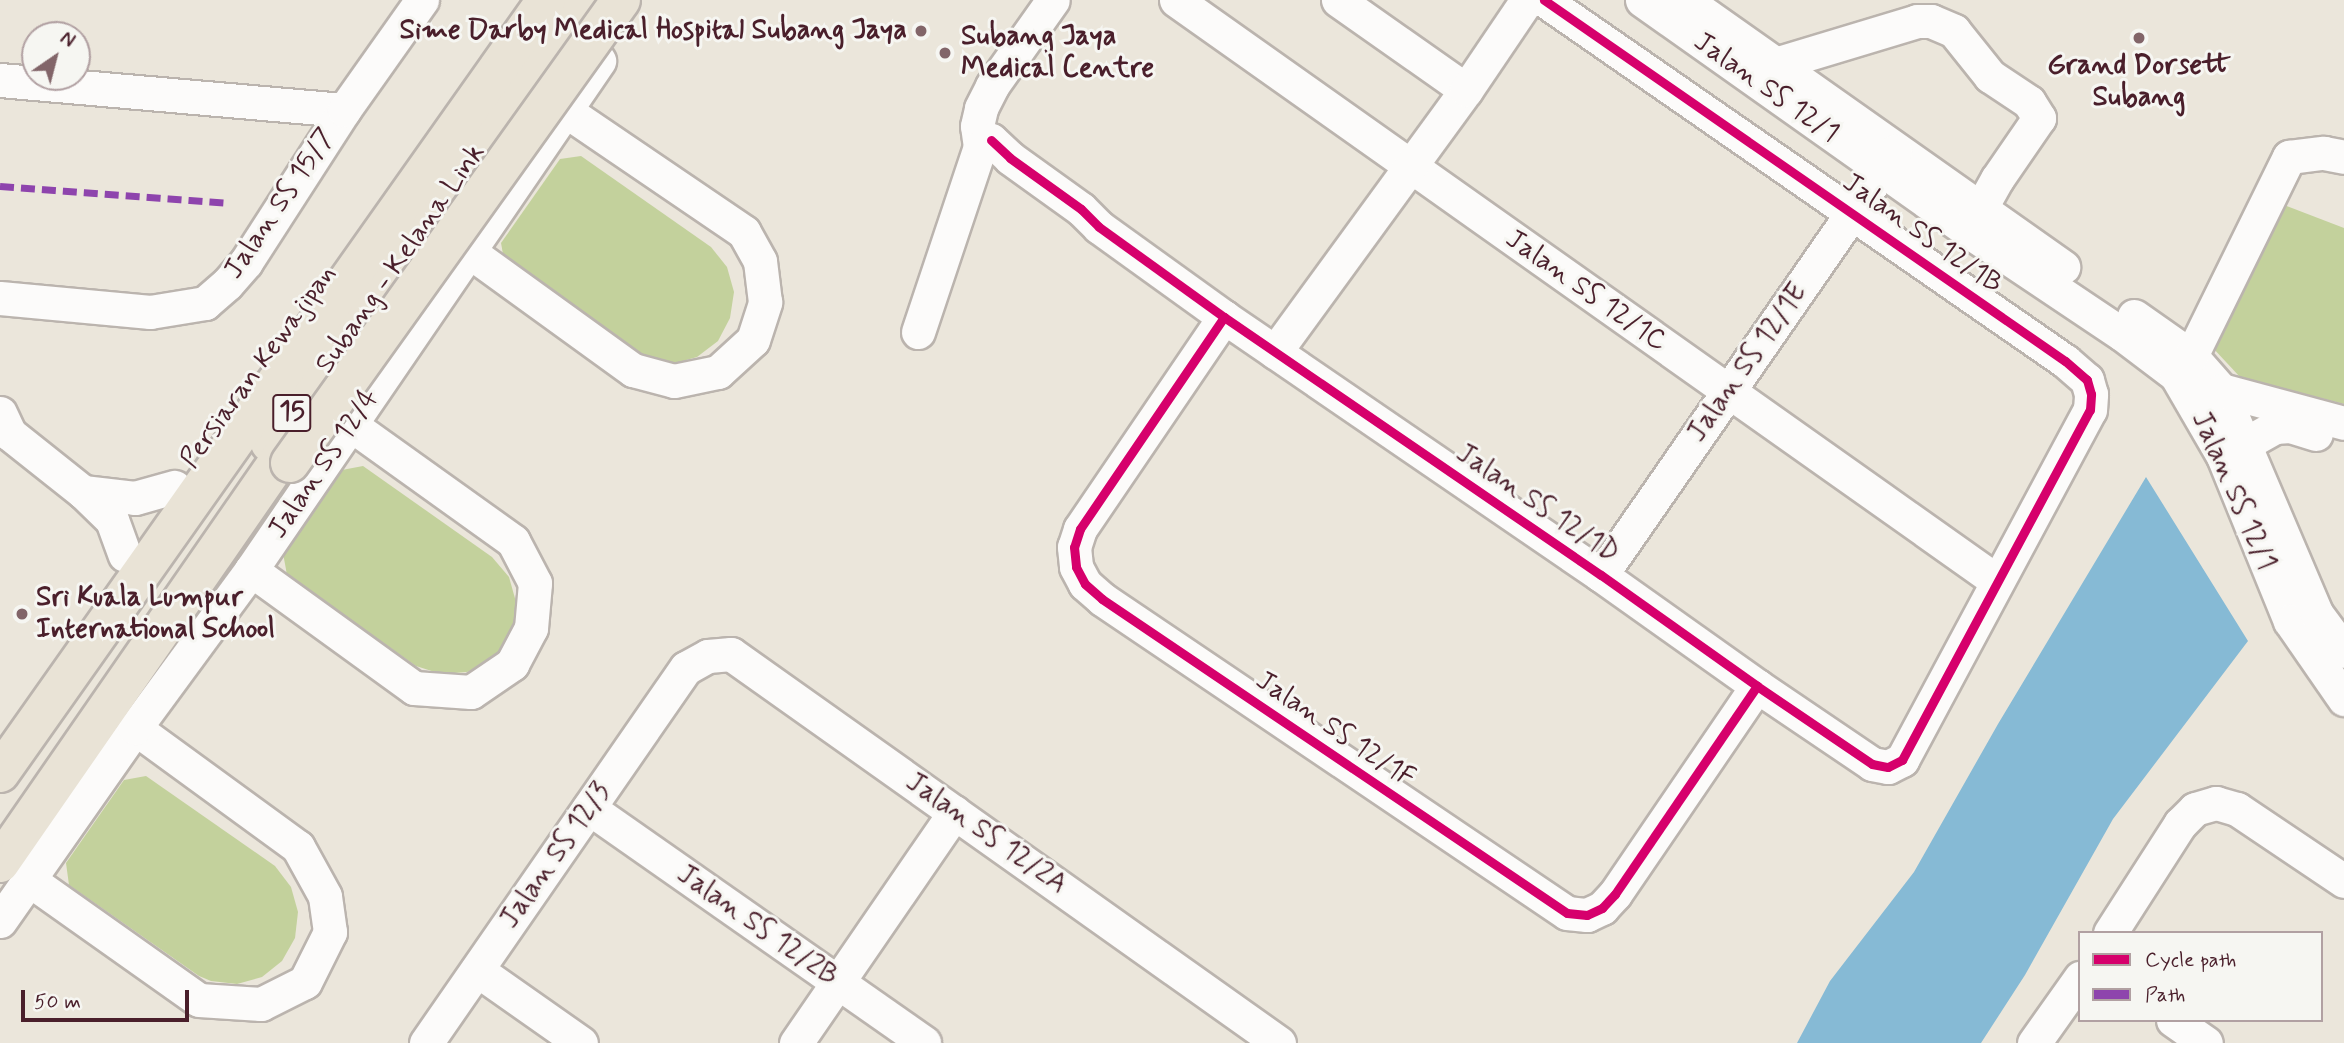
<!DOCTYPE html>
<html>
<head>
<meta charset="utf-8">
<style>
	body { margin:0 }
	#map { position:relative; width:2344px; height:1043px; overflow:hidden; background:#ebe6db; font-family:Mynerve,sans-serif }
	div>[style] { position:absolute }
	.green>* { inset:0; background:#c3d19c }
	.water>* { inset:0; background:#86bad5 }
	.roads { filter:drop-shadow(2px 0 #bbb4ae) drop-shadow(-2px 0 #bbb4ae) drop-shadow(0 2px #bbb4ae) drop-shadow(0 -2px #bbb4ae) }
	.minor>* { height:33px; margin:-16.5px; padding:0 16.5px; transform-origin:16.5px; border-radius:16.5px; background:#fcfbfa }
	.major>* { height:38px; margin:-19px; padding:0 19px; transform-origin:19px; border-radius:19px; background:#e9e3d6 }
	.bridges { filter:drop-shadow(2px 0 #bbb4ae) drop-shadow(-2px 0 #bbb4ae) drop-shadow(0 2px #bbb4ae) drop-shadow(0 -2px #bbb4ae) }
	.major-bridge>* { height:38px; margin:-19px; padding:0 19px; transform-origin:19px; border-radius:19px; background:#e9e3d6 }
	.quiet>* { height:7px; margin-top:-3.5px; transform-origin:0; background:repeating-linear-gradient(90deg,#8e44ad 0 14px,transparent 0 21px) }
	.cycleway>* { height:9px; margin:-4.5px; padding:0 4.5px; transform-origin:4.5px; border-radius:4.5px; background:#d6006c }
	.dots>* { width:19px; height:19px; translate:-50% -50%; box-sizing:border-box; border:4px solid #f6f6f2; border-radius:50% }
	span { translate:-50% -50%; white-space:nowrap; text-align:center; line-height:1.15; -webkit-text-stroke:6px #f6f6f2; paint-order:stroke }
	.shield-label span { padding:2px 5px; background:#f6f6f2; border:2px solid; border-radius:5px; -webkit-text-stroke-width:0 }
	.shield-label { font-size:26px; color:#4a1f2b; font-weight:700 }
	.poi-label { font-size:28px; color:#4a1f2b; font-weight:700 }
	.right { translate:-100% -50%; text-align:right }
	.left { translate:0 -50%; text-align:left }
	.street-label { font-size:28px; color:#4a1f2b }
	.legend { position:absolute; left:2078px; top:931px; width:245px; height:91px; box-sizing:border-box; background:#f6f6f2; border:2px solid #b1a0a2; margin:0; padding:9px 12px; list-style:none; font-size:21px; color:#4a1f2b }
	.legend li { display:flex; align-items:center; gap:14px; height:35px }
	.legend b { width:35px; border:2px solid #b1a0a2 }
	.north { position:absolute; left:21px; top:21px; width:70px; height:70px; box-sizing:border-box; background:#f6f6f2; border:2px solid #b1a0a2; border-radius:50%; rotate:35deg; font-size:19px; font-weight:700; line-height:28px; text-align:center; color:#4a1f2b }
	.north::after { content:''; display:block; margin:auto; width:24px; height:32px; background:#826569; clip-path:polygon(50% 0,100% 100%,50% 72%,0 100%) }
	.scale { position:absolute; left:21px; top:990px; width:168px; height:32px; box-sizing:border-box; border:4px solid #4a1f2b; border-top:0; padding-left:9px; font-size:21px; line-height:24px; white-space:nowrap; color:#4a1f2b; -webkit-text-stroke:5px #f6f6f2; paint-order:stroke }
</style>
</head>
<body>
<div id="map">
	<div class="green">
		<div style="clip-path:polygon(581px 156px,711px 247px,727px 267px,734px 292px,730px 318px,718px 341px,697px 357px,672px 364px,646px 361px,505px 265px,501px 243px,560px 159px)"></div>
		<div style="clip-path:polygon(2284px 205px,2344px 228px,2344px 404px,2240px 377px,2212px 347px)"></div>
		<div style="clip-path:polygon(363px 466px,492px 557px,509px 577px,516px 602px,513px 628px,500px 651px,479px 667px,467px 672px,441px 674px,416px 666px,287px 575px,283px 553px,342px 470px)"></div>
		<div style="clip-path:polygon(146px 776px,275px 866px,291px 887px,298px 912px,295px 938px,282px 961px,262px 977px,237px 984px,211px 981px,199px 976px,69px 885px,66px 863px,124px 780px)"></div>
	</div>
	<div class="water">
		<div style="clip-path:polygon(2146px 477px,2248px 641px,2113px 819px,2025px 975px,1981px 1043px,1797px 1043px,1830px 981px,1914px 872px,1998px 724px)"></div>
	</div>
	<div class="roads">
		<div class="minor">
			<div style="left:1176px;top:0;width:1006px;rotate:35.29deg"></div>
			<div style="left:1338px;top:0;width:156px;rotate:35.1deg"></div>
			<div style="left:1642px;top:0;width:400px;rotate:35.3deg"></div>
			<div style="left:1968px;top:231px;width:185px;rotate:33.8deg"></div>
			<div style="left:2122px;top:334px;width:68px;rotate:37.2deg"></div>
			<div style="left:2176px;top:375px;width:94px;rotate:59.9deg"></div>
			<div style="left:2223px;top:456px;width:178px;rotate:67.9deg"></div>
			<div style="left:2290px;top:621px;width:95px;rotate:55.3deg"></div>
			<div style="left:1685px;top:0;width:463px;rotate:35.2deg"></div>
			<div style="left:1775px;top:64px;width:148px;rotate:-16.8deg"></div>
			<div style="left:1917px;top:21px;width:14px"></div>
			<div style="left:1931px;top:21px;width:25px;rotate:23deg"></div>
			<div style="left:1954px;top:31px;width:58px;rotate:51.3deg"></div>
			<div style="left:1990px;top:76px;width:47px;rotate:33.7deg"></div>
			<div style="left:2029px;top:102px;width:19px;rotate:58deg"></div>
			<div style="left:2039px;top:118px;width:74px;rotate:124.5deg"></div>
			<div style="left:1997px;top:179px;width:57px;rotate:119.2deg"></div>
			<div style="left:0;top:80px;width:345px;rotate:5deg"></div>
			<div style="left:991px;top:140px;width:26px;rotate:43deg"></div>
			<div style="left:1010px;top:158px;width:87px;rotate:35.7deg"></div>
			<div style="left:1081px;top:209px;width:25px;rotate:45deg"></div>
			<div style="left:1099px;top:227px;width:154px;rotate:35.8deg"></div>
			<div style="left:1224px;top:317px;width:457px;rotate:34.4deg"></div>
			<div style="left:1601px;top:575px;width:191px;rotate:35.4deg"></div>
			<div style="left:1757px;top:686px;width:139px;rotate:34.1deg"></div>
			<div style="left:1872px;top:764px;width:16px;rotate:11deg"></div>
			<div style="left:1888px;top:767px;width:16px;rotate:-27deg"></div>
			<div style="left:1902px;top:760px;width:397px;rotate:-61.8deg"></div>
			<div style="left:2090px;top:410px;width:16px;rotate:-86deg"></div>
			<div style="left:2091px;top:394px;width:15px;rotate:-106deg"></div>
			<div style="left:2087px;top:380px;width:29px;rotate:-139deg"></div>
			<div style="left:2065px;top:361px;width:634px;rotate:-145.28deg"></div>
			<div style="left:980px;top:147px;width:21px;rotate:-98deg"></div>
			<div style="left:977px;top:126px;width:18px;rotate:-77deg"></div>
			<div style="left:981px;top:108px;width:25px;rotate:-63deg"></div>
			<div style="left:992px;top:86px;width:105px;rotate:-54.7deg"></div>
			<div style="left:467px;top:250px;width:205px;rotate:35.9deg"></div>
			<div style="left:633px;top:370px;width:42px;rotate:15deg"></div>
			<div style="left:674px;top:381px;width:45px;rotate:-11.6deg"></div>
			<div style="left:718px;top:372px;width:47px;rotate:-42.4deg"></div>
			<div style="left:753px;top:340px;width:40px;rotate:-72deg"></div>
			<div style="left:765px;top:302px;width:41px;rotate:-97deg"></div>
			<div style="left:760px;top:261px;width:33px;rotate:-119deg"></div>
			<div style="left:744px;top:232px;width:215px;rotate:-145.8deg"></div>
			<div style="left:0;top:298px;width:151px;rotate:5.3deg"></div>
			<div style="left:150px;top:312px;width:56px;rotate:-9.3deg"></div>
			<div style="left:205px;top:303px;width:29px;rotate:-41deg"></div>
			<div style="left:227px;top:284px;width:29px;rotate:-49deg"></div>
			<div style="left:246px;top:262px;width:181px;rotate:-57.2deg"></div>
			<div style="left:344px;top:110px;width:135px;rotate:-54.7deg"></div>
			<div style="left:2134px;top:316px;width:70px;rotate:35.1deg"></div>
			<div style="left:2191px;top:356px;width:45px;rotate:48.6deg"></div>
			<div style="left:2221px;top:390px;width:242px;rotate:66.9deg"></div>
			<div style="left:2316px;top:613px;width:47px;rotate:53.6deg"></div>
			<div style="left:1224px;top:317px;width:256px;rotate:124.2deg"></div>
			<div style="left:1080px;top:529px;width:19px;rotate:108deg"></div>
			<div style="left:1074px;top:547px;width:20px;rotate:84deg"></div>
			<div style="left:1076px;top:567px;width:19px;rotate:62deg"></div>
			<div style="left:1085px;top:584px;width:23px;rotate:41deg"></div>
			<div style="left:1102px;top:599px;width:561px;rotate:34.03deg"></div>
			<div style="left:1567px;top:913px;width:20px;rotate:6deg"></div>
			<div style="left:1587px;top:915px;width:17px;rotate:-25deg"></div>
			<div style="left:1602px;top:908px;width:19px;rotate:-47deg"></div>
			<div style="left:1615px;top:894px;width:252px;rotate:-55.7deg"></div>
			<div style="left:918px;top:332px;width:195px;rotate:-71.5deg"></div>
			<div style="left:980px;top:147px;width:13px;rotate:-32deg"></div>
			<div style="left:1275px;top:352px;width:324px;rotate:-53.9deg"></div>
			<div style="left:1466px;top:90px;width:109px;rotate:-55.9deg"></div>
			<div style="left:2177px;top:373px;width:22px;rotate:-51deg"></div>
			<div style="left:2191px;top:356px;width:222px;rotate:-63.8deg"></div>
			<div style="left:2289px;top:157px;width:35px;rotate:-7deg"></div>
			<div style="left:2324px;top:153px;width:20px;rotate:11deg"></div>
			<div style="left:2207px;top:399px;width:17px;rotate:-33deg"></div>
			<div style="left:2221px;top:390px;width:127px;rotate:15deg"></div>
			<div style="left:0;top:413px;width:23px;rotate:65deg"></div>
			<div style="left:10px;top:434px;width:93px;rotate:38.5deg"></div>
			<div style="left:83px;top:492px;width:40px;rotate:44deg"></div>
			<div style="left:112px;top:520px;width:37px;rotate:70deg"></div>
			<div style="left:2225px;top:455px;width:57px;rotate:-29.2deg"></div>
			<div style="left:2275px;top:427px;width:15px;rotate:-4deg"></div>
			<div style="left:2290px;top:426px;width:27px;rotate:17deg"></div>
			<div style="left:83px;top:492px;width:52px;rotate:6.6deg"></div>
			<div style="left:135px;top:498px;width:41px;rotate:-15.8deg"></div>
			<div style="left:251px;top:570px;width:201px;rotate:35.9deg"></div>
			<div style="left:414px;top:688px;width:57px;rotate:4deg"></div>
			<div style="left:471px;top:692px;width:50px;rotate:-34.3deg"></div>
			<div style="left:512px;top:664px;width:41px;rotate:-62.2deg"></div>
			<div style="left:531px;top:628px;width:45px;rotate:-84.9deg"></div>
			<div style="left:535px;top:583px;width:47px;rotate:-117.6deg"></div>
			<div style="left:513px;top:541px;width:199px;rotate:-144.4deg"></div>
			<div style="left:1601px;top:575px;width:516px;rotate:-55.26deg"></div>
			<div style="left:589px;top:808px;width:409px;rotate:35deg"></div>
			<div style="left:28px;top:879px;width:209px;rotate:35.3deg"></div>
			<div style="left:199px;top:1000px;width:62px;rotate:3.7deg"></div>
			<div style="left:261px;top:1004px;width:49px;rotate:-26.6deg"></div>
			<div style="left:305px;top:982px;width:56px;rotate:-63.4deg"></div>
			<div style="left:330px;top:932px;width:36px;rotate:-98deg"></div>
			<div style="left:325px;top:896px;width:56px;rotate:-118.9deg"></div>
			<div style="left:298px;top:847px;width:202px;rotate:-143.9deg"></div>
			<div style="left:0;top:921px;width:236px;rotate:-55deg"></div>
			<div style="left:135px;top:728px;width:196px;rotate:-53.7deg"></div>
			<div style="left:251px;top:570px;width:617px;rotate:-55.64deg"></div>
			<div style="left:2110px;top:933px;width:130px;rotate:-57.3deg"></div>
			<div style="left:2180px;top:824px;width:21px;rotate:-45deg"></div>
			<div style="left:2195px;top:809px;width:22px;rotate:-16deg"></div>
			<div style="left:2216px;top:803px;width:22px;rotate:16deg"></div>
			<div style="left:2237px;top:809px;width:129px;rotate:33.9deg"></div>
			<div style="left:477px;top:970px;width:127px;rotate:35.1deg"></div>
			<div style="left:2173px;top:1020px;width:40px;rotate:34.9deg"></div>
			<div style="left:426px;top:1043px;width:456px;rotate:-55.3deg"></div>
			<div style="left:686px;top:668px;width:25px;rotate:-29deg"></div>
			<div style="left:708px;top:656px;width:23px;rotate:-5deg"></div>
			<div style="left:731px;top:654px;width:672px;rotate:35.37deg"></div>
			<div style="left:796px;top:1043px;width:280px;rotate:-55.5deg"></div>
			<div style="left:2034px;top:1043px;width:80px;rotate:-54.7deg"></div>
		</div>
		<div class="major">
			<div style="left:270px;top:443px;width:256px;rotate:-54.1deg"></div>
			<div style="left:420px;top:236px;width:285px;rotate:-55.9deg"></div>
			<div style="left:0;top:773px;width:946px;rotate:-54.76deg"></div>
			<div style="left:0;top:863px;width:530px;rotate:-55.29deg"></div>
		</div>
	</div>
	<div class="bridges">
		<div class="major-bridge">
			<div style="left:290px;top:463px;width:569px;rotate:-54.44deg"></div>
		</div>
	</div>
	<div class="quiet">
		<div style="left:0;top:186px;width:231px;rotate:4.2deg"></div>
	</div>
	<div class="cycleway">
		<div style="left:991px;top:140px;width:26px;rotate:43deg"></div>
		<div style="left:1010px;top:158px;width:87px;rotate:35.7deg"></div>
		<div style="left:1081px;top:209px;width:25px;rotate:45deg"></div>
		<div style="left:1099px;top:227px;width:154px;rotate:35.8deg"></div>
		<div style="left:1224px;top:317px;width:457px;rotate:34.4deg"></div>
		<div style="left:1601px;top:575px;width:191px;rotate:35.4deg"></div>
		<div style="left:1757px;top:686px;width:139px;rotate:34.1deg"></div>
		<div style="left:1872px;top:764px;width:16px;rotate:11deg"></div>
		<div style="left:1888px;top:767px;width:16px;rotate:-27deg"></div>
		<div style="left:1902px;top:760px;width:397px;rotate:-61.8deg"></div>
		<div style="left:2090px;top:410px;width:16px;rotate:-86deg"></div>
		<div style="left:2091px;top:394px;width:15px;rotate:-106deg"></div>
		<div style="left:2087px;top:380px;width:29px;rotate:-139deg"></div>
		<div style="left:2065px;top:361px;width:634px;rotate:-145.28deg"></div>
		<div style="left:1224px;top:317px;width:256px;rotate:124.2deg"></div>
		<div style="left:1080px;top:529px;width:19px;rotate:108deg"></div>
		<div style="left:1074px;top:547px;width:20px;rotate:84deg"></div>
		<div style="left:1076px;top:567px;width:19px;rotate:62deg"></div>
		<div style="left:1085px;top:584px;width:23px;rotate:41deg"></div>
		<div style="left:1102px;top:599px;width:561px;rotate:34.03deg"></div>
		<div style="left:1567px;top:913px;width:20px;rotate:6deg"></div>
		<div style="left:1587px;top:915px;width:17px;rotate:-25deg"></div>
		<div style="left:1602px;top:908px;width:19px;rotate:-47deg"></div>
		<div style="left:1615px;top:894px;width:252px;rotate:-55.7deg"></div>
	</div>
	<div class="dots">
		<div style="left:921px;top:31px;background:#826569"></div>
		<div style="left:2139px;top:38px;background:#826569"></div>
		<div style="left:945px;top:53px;background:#826569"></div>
		<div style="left:22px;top:614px;background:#826569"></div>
	</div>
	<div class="shield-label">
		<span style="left:292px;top:413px">15</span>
	</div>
	<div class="poi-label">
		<span class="right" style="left:907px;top:31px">Sime Darby Medical Hospital Subang Jaya</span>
		<span class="left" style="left:961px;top:53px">Subang Jaya<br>Medical Centre</span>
		<span style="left:2139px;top:82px">Grand Dorsett<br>Subang</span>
		<span class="left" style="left:36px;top:614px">Sri Kuala Lumpur<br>International School</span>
	</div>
	<div class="street-label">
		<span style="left:1766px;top:88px;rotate:35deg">Jalan SS 12/1</span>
		<span style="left:280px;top:204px;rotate:-56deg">Jalan SS 15/7</span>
		<span style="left:1922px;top:234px;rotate:35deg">Jalan SS 12/1B</span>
		<span style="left:401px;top:259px;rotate:-55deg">Subang - Kelana Link</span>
		<span style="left:1586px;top:291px;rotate:35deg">Jalan SS 12/1C</span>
		<span style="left:1748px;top:363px;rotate:-55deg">Jalan SS 12/1E</span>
		<span style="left:259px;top:367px;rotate:-54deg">Persiaran Kewajipan</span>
		<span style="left:324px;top:464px;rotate:-56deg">Jalan SS 12/4</span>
		<span style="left:2233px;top:491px;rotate:66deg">Jalan SS 12/1</span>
		<span style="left:1537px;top:504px;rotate:34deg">Jalan SS 12/1D</span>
		<span style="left:1335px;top:730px;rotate:34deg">Jalan SS 12/1F</span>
		<span style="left:986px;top:834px;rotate:35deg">Jalan SS 12/2A</span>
		<span style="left:556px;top:856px;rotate:-55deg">Jalan SS 12/3</span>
		<span style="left:757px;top:926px;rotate:35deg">Jalan SS 12/2B</span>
	</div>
	<ul class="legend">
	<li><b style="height:9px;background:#d6006c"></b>Cycle path</li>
	<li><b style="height:9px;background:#8e44ad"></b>Path</li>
	</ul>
	<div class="north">N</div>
	<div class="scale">50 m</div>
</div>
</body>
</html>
